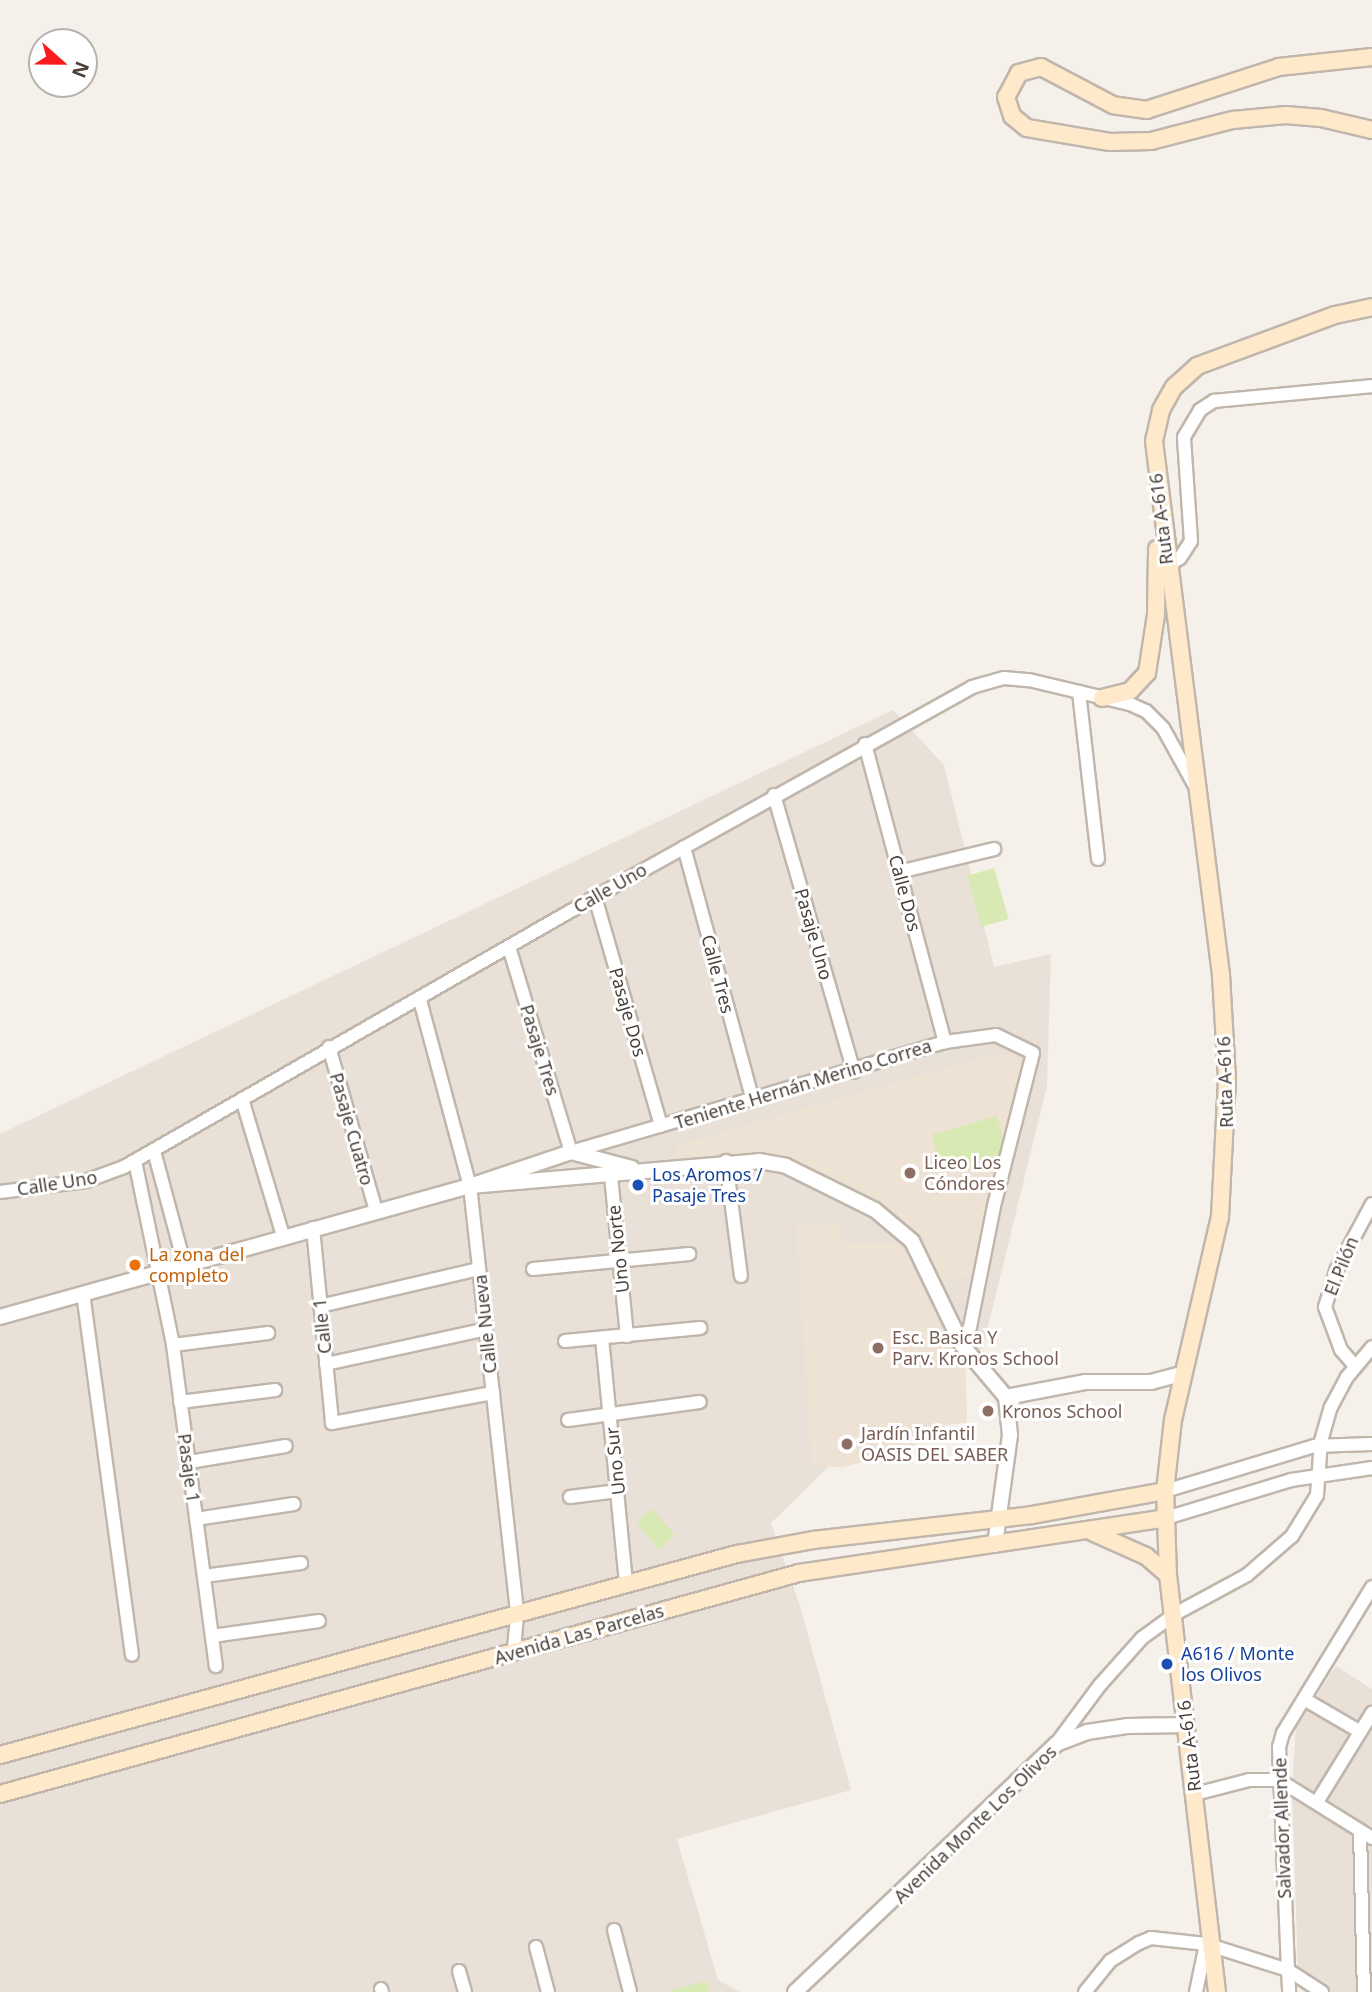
<!DOCTYPE html>
<html>
<head>
<meta charset="utf-8">
<style>
	body { margin:0 }
	#map { position:relative; width:1372px; height:1992px; overflow:hidden; background:#f5f0ea; font-family:"Noto Sans",sans-serif }
	div>[style] { position:absolute }
	.residential>* { inset:0; background:#e9e1d8 }
	.education>* { inset:0; background:#eee2d4 }
	.green>* { inset:0; background:#d9e9b3; transform-origin:0 0 }
	.roads { filter:drop-shadow(2px 0 #c0b6ac) drop-shadow(-2px 0 #c0b6ac) drop-shadow(0 2px #c0b6ac) drop-shadow(0 -2px #c0b6ac) }
	.minor>* { height:12px; margin:-6px; padding:0 6px; transform-origin:6px; border-radius:6px; background:#fff }
	.tertiary>* { height:14px; margin:-7px; padding:0 7px; transform-origin:7px; border-radius:7px; background:#fff }
	.secondary>* { height:16px; margin:-8px; padding:0 8px; transform-origin:8px; border-radius:8px; background:#fee9ca }
	.dots>* { width:19px; height:19px; translate:-50% -50%; box-sizing:border-box; border:4px solid #fff; border-radius:50% }
	span { translate:-50% -50%; white-space:nowrap; text-align:center; line-height:1.15; -webkit-text-stroke:6px #fff; paint-order:stroke }
	.street-label { font-size:18px; color:#493f38 }
	.education-label { font-size:18px; color:#785e54 }
	.left { translate:0 -50%; text-align:left }
	.transit-label { font-size:18px; color:#164399 }
	.food-label { font-size:18px; color:#c56008 }
	.north { position:absolute; left:28px; top:28px; width:70px; height:70px; box-sizing:border-box; background:#fff; border:2px solid #b6b2af; border-radius:50%; rotate:111deg; font-size:19px; font-weight:700; line-height:28px; text-align:center; color:#493f38 }
	.north::after { content:''; display:block; margin:auto; width:24px; height:32px; background:#f91c1f; clip-path:polygon(50% 0,100% 100%,50% 72%,0 100%) }
</style>
</head>
<body>
<div id="map">
	<div class="residential">
		<div style="clip-path:polygon(893px 710px,944px 765px,994px 967px,1051px 954px,1047px 1086px,983px 1347px,965px 1364px,967px 1422px,946px 1425px,900px 1454px,828px 1467px,771px 1523px,800px 1606px,851px 1790px,677px 1839px,718px 1980px,740px 1992px,0 1992px,0 1134px)"></div>
		<div style="clip-path:polygon(1336px 1666px,1372px 1689px,1372px 1992px,1311px 1992px,1298px 1976px,1292px 1790px,1296px 1727px)"></div>
	</div>
	<div class="education">
		<div style="clip-path:polygon(998px 1053px,1026px 1061px,982px 1271px,940px 1283px,930px 1255px,900px 1221px,880px 1206px,775px 1156px,733px 1154px,678px 1160px,675px 1146px)"></div>
		<div style="clip-path:polygon(842px 1223px,842px 1243px,897px 1243px,908px 1257px,946px 1339px,965px 1364px,967px 1422px,946px 1425px,900px 1454px,842px 1467px,812px 1467px,796px 1226px)"></div>
	</div>
	<div class="green">
		<div style="left:994px;top:868px;width:53px;height:28px;rotate:74deg"></div>
		<div style="left:997px;top:1116px;width:40px;height:68px;rotate:74deg"></div>
		<div style="left:652px;top:1509px;width:35px;height:21px;rotate:49deg"></div>
		<div style="clip-path:polygon(706px 1981px,710px 1992px,666px 1992px)"></div>
	</div>
	<div class="roads">
		<div class="minor">
			<div style="left:1165px;top:567px;width:17px;rotate:-31deg"></div>
			<div style="left:1180px;top:558px;width:20px;rotate:-57deg"></div>
			<div style="left:1191px;top:541px;width:104px;rotate:-93.9deg"></div>
			<div style="left:1184px;top:437px;width:31px;rotate:-59deg"></div>
			<div style="left:1200px;top:410px;width:17px;rotate:-33deg"></div>
			<div style="left:1214px;top:401px;width:159px;rotate:-5.4deg"></div>
			<div style="left:1079px;top:692px;width:168px;rotate:83.5deg"></div>
			<div style="left:865px;top:744px;width:309px;rotate:75deg"></div>
			<div style="left:774px;top:795px;width:288px;rotate:73.9deg"></div>
			<div style="left:684px;top:847px;width:263px;rotate:74.8deg"></div>
			<div style="left:899px;top:872px;width:98px;rotate:-13.6deg"></div>
			<div style="left:595px;top:897px;width:238px;rotate:73.9deg"></div>
			<div style="left:509px;top:947px;width:214px;rotate:73.2deg"></div>
			<div style="left:571px;top:1152px;width:390px;rotate:-16.4deg"></div>
			<div style="left:945px;top:1042px;width:51px;rotate:-7.8deg"></div>
			<div style="left:996px;top:1035px;width:41px;rotate:25.9deg"></div>
			<div style="left:1033px;top:1053px;width:158px;rotate:104.3deg"></div>
			<div style="left:994px;top:1206px;width:123px;rotate:101.2deg"></div>
			<div style="left:970px;top:1327px;width:20px;rotate:114deg"></div>
			<div style="left:420px;top:1000px;width:193px;rotate:75deg"></div>
			<div style="left:470px;top:1186px;width:432px;rotate:83.7deg"></div>
			<div style="left:517px;top:1615px;width:38px;rotate:95deg"></div>
			<div style="left:329px;top:1047px;width:171px;rotate:74deg"></div>
			<div style="left:242px;top:1099px;width:143px;rotate:73.3deg"></div>
			<div style="left:154px;top:1151px;width:116px;rotate:75deg"></div>
			<div style="left:135px;top:1161px;width:188px;rotate:78.3deg"></div>
			<div style="left:173px;top:1345px;width:324px;rotate:82.4deg"></div>
			<div style="left:726px;top:1161px;width:116px;rotate:82.6deg"></div>
			<div style="left:610px;top:1166px;width:171px;rotate:84.3deg"></div>
			<div style="left:0;top:1192px;width:87px;rotate:-7.3deg"></div>
			<div style="left:86px;top:1181px;width:40px;rotate:-20.2deg"></div>
			<div style="left:124px;top:1167px;width:543px;rotate:-29.82deg"></div>
			<div style="left:595px;top:897px;width:432px;rotate:-29.1deg"></div>
			<div style="left:972px;top:687px;width:33px;rotate:-16deg"></div>
			<div style="left:1004px;top:678px;width:25px;rotate:5deg"></div>
			<div style="left:1029px;top:680px;width:104px;rotate:13.4deg"></div>
			<div style="left:1130px;top:704px;width:17px;rotate:24deg"></div>
			<div style="left:1146px;top:711px;width:24px;rotate:45deg"></div>
			<div style="left:1163px;top:728px;width:66px;rotate:61.1deg"></div>
			<div style="left:313px;top:1228px;width:196px;rotate:84.4deg"></div>
			<div style="left:332px;top:1423px;width:164px;rotate:-10.6deg"></div>
			<div style="left:533px;top:1269px;width:157px;rotate:-5.5deg"></div>
			<div style="left:83px;top:1293px;width:365px;rotate:82.3deg"></div>
			<div style="left:320px;top:1306px;width:163px;rotate:-13.1deg"></div>
			<div style="left:602px;top:1338px;width:247px;rotate:84.4deg"></div>
			<div style="left:565px;top:1341px;width:136px;rotate:-5.5deg"></div>
			<div style="left:173px;top:1345px;width:96px;rotate:-7.2deg"></div>
			<div style="left:326px;top:1364px;width:164px;rotate:-12.3deg"></div>
			<div style="left:1355px;top:1366px;width:21px;rotate:-131deg"></div>
			<div style="left:1341px;top:1350px;width:46px;rotate:-110.4deg"></div>
			<div style="left:1325px;top:1307px;width:38px;rotate:-73deg"></div>
			<div style="left:1336px;top:1271px;width:76px;rotate:-61.8deg"></div>
			<div style="left:180px;top:1402px;width:96px;rotate:-7.2deg"></div>
			<div style="left:568px;top:1420px;width:133px;rotate:-7.8deg"></div>
			<div style="left:189px;top:1462px;width:98px;rotate:-9.4deg"></div>
			<div style="left:1165px;top:1491px;width:156px;rotate:-16.8deg"></div>
			<div style="left:1314px;top:1446px;width:58px;rotate:-2deg"></div>
			<div style="left:570px;top:1497px;width:48px;rotate:-7.1deg"></div>
			<div style="left:1166px;top:1518px;width:131px;rotate:-16.9deg"></div>
			<div style="left:1291px;top:1480px;width:82px;rotate:-8.4deg"></div>
			<div style="left:196px;top:1519px;width:99px;rotate:-8.7deg"></div>
			<div style="left:204px;top:1576px;width:98px;rotate:-7.6deg"></div>
			<div style="left:212px;top:1636px;width:108px;rotate:-8deg"></div>
			<div style="left:1304px;top:1699px;width:64px;rotate:30.2deg"></div>
			<div style="left:1056px;top:1744px;width:74px;rotate:-53.3deg"></div>
			<div style="left:1100px;top:1685px;width:63px;rotate:-48.2deg"></div>
			<div style="left:1142px;top:1638px;width:41px;rotate:-36deg"></div>
			<div style="left:1175px;top:1614px;width:82px;rotate:-28.4deg"></div>
			<div style="left:1247px;top:1575px;width:60px;rotate:-40.9deg"></div>
			<div style="left:1292px;top:1536px;width:48px;rotate:-58.6deg"></div>
			<div style="left:1317px;top:1495px;width:54px;rotate:-85.8deg"></div>
			<div style="left:1321px;top:1441px;width:35px;rotate:-74deg"></div>
			<div style="left:1331px;top:1407px;width:34px;rotate:-62deg"></div>
			<div style="left:1347px;top:1377px;width:39px;rotate:-50deg"></div>
			<div style="left:1195px;top:1794px;width:56px;rotate:-14.5deg"></div>
			<div style="left:1249px;top:1780px;width:30px"></div>
			<div style="left:1279px;top:1780px;width:110px;rotate:31.9deg"></div>
			<div style="left:1317px;top:1802px;width:105px;rotate:-58.3deg"></div>
			<div style="left:1360px;top:1831px;width:161px;rotate:88.6deg"></div>
			<div style="left:614px;top:1930px;width:64px;rotate:75.5deg"></div>
			<div style="left:536px;top:1947px;width:47px;rotate:75.1deg"></div>
			<div style="left:459px;top:1971px;width:22px;rotate:74deg"></div>
			<div style="left:381px;top:1989px;width:3px;rotate:72deg"></div>
			<div style="left:1085px;top:1992px;width:40px;rotate:-51deg"></div>
			<div style="left:1110px;top:1961px;width:34px;rotate:-32deg"></div>
			<div style="left:1139px;top:1943px;width:13px;rotate:-23deg"></div>
			<div style="left:1151px;top:1938px;width:55px;rotate:6.2deg"></div>
			<div style="left:1196px;top:1992px;width:49px;rotate:-78.2deg"></div>
			<div style="left:1206px;top:1944px;width:86px;rotate:17.6deg"></div>
			<div style="left:1288px;top:1970px;width:22px;rotate:87deg"></div>
			<div style="left:1322px;top:1992px;width:40px;rotate:-147.1deg"></div>
			<div style="left:1288px;top:1970px;width:223px;rotate:-92.3deg"></div>
			<div style="left:1279px;top:1747px;width:15px;rotate:-74deg"></div>
			<div style="left:1283px;top:1733px;width:171px;rotate:-58.6deg"></div>
		</div>
		<div class="tertiary">
			<div style="left:470px;top:1186px;width:290px;rotate:-4.9deg"></div>
			<div style="left:759px;top:1161px;width:27px;rotate:10deg"></div>
			<div style="left:786px;top:1166px;width:99px;rotate:26.3deg"></div>
			<div style="left:875px;top:1210px;width:48px;rotate:40deg"></div>
			<div style="left:912px;top:1241px;width:115px;rotate:64.3deg"></div>
			<div style="left:962px;top:1345px;width:68px;rotate:49.8deg"></div>
			<div style="left:1006px;top:1397px;width:38px;rotate:84deg"></div>
			<div style="left:1010px;top:1435px;width:111px;rotate:97.8deg"></div>
			<div style="left:0;top:1317px;width:488px;rotate:-15.6deg"></div>
			<div style="left:470px;top:1186px;width:107px;rotate:-18.6deg"></div>
			<div style="left:571px;top:1152px;width:63px;rotate:14.7deg"></div>
			<div style="left:1006px;top:1397px;width:80px;rotate:-10.8deg"></div>
			<div style="left:1085px;top:1382px;width:66px"></div>
			<div style="left:1151px;top:1382px;width:34px;rotate:-15deg"></div>
			<div style="left:795px;top:1992px;width:360px;rotate:-43.5deg"></div>
			<div style="left:1056px;top:1744px;width:33px;rotate:-21deg"></div>
			<div style="left:1087px;top:1732px;width:40px;rotate:-8.5deg"></div>
			<div style="left:1127px;top:1726px;width:59px;rotate:-1deg"></div>
		</div>
		<div class="secondary">
			<div style="left:1372px;top:57px;width:94px;rotate:173.9deg"></div>
			<div style="left:1279px;top:67px;width:139px;rotate:162deg"></div>
			<div style="left:1147px;top:110px;width:34px;rotate:-172deg"></div>
			<div style="left:1113px;top:105px;width:81px;rotate:-152.2deg"></div>
			<div style="left:1041px;top:67px;width:23px;rotate:165deg"></div>
			<div style="left:1019px;top:73px;width:27px;rotate:118deg"></div>
			<div style="left:1006px;top:97px;width:20px;rotate:72deg"></div>
			<div style="left:1012px;top:116px;width:19px;rotate:39deg"></div>
			<div style="left:1027px;top:128px;width:84px;rotate:9.6deg"></div>
			<div style="left:1110px;top:142px;width:41px;rotate:-1.4deg"></div>
			<div style="left:1151px;top:141px;width:85px;rotate:-14.4deg"></div>
			<div style="left:1233px;top:120px;width:53px;rotate:-5.4deg"></div>
			<div style="left:1286px;top:115px;width:35px;rotate:5deg"></div>
			<div style="left:1321px;top:118px;width:52px;rotate:13.2deg"></div>
			<div style="left:1102px;top:698px;width:29px;rotate:-14deg"></div>
			<div style="left:1130px;top:691px;width:25px;rotate:-47deg"></div>
			<div style="left:1147px;top:673px;width:59px;rotate:-81.2deg"></div>
			<div style="left:1156px;top:615px;width:66px;rotate:-89.1deg"></div>
			<div style="left:1094px;top:1533px;width:57px;rotate:23.9deg"></div>
			<div style="left:1146px;top:1556px;width:29px;rotate:41deg"></div>
			<div style="left:0;top:1755px;width:764px;rotate:-15.26deg"></div>
			<div style="left:737px;top:1554px;width:77px;rotate:-10.4deg"></div>
			<div style="left:813px;top:1540px;width:220px;rotate:-6.5deg"></div>
			<div style="left:1032px;top:1515px;width:135px;rotate:-10.2deg"></div>
			<div style="left:0;top:1794px;width:829px;rotate:-15.46deg"></div>
			<div style="left:799px;top:1573px;width:371px;rotate:-8.5deg"></div>
			<div style="left:1217px;top:1992px;width:420px;rotate:-96.7deg"></div>
			<div style="left:1168px;top:1575px;width:84px;rotate:-92deg"></div>
			<div style="left:1165px;top:1491px;width:71px;rotate:-83.6deg"></div>
			<div style="left:1173px;top:1420px;width:208px;rotate:-77deg"></div>
			<div style="left:1220px;top:1217px;width:138px;rotate:-87.1deg"></div>
			<div style="left:1227px;top:1079px;width:104px;rotate:-93.3deg"></div>
			<div style="left:1221px;top:975px;width:538px;rotate:-97.15deg"></div>
			<div style="left:1154px;top:441px;width:32px;rotate:-77deg"></div>
			<div style="left:1161px;top:410px;width:26px;rotate:-61deg"></div>
			<div style="left:1174px;top:387px;width:31px;rotate:-42deg"></div>
			<div style="left:1197px;top:366px;width:147px;rotate:-20.3deg"></div>
			<div style="left:1335px;top:315px;width:38px;rotate:-12deg"></div>
		</div>
	</div>
	<div class="dots">
		<div style="left:910px;top:1173px;background:#8d6e63"></div>
		<div style="left:638px;top:1185px;background:#1a4fb4"></div>
		<div style="left:135px;top:1265px;background:#e8710a"></div>
		<div style="left:878px;top:1348px;background:#8d6e63"></div>
		<div style="left:988px;top:1411px;background:#8d6e63"></div>
		<div style="left:847px;top:1444px;background:#8d6e63"></div>
		<div style="left:1167px;top:1664px;background:#1a4fb4"></div>
	</div>
	<div class="street-label">
		<span style="left:1161px;top:519px;rotate:-97deg">Ruta A-616</span>
		<span style="left:610px;top:888px;rotate:-30deg">Calle Uno</span>
		<span style="left:905px;top:893px;rotate:75deg">Calle Dos</span>
		<span style="left:814px;top:934px;rotate:74deg">Pasaje Uno</span>
		<span style="left:718px;top:974px;rotate:75deg">Calle Tres</span>
		<span style="left:628px;top:1012px;rotate:74deg">Pasaje Dos</span>
		<span style="left:540px;top:1050px;rotate:73deg">Pasaje Tres</span>
		<span style="left:1225px;top:1082px;rotate:-92deg">Ruta A-616</span>
		<span style="left:803px;top:1084px;rotate:-17deg">Teniente Hernán Merino Correa</span>
		<span style="left:352px;top:1129px;rotate:74deg">Pasaje Cuatro</span>
		<span style="left:57px;top:1183px;rotate:-9deg">Calle Uno</span>
		<span style="left:618px;top:1249px;rotate:-96deg">Uno Norte</span>
		<span style="left:1341px;top:1266px;rotate:-68deg">El Pilón</span>
		<span style="left:485px;top:1324px;rotate:-96deg">Calle Nueva</span>
		<span style="left:322px;top:1326px;rotate:-96deg">Calle 1</span>
		<span style="left:615px;top:1461px;rotate:-96deg">Uno Sur</span>
		<span style="left:189px;top:1468px;rotate:82deg">Pasaje 1</span>
		<span style="left:579px;top:1634px;rotate:-16deg">Avenida Las Parcelas</span>
		<span style="left:1189px;top:1746px;rotate:-97deg">Ruta A-616</span>
		<span style="left:975px;top:1824px;rotate:-44deg">Avenida Monte Los Olivos</span>
		<span style="left:1282px;top:1828px;rotate:-92deg">Salvador Allende</span>
	</div>
	<div class="education-label">
		<span class="left" style="left:924px;top:1173px">Liceo Los<br>Cóndores</span>
		<span class="left" style="left:892px;top:1348px">Esc. Basica Y<br>Parv. Kronos School</span>
		<span class="left" style="left:1002px;top:1411px">Kronos School</span>
		<span class="left" style="left:861px;top:1444px">Jardín Infantil<br>OASIS DEL SABER</span>
	</div>
	<div class="transit-label">
		<span class="left" style="left:652px;top:1185px">Los Aromos /<br>Pasaje Tres</span>
		<span class="left" style="left:1181px;top:1664px">A616 / Monte<br>los Olivos</span>
	</div>
	<div class="food-label">
		<span class="left" style="left:149px;top:1265px">La zona del<br>completo</span>
	</div>
	<div class="north">N</div>
</div>
</body>
</html>
